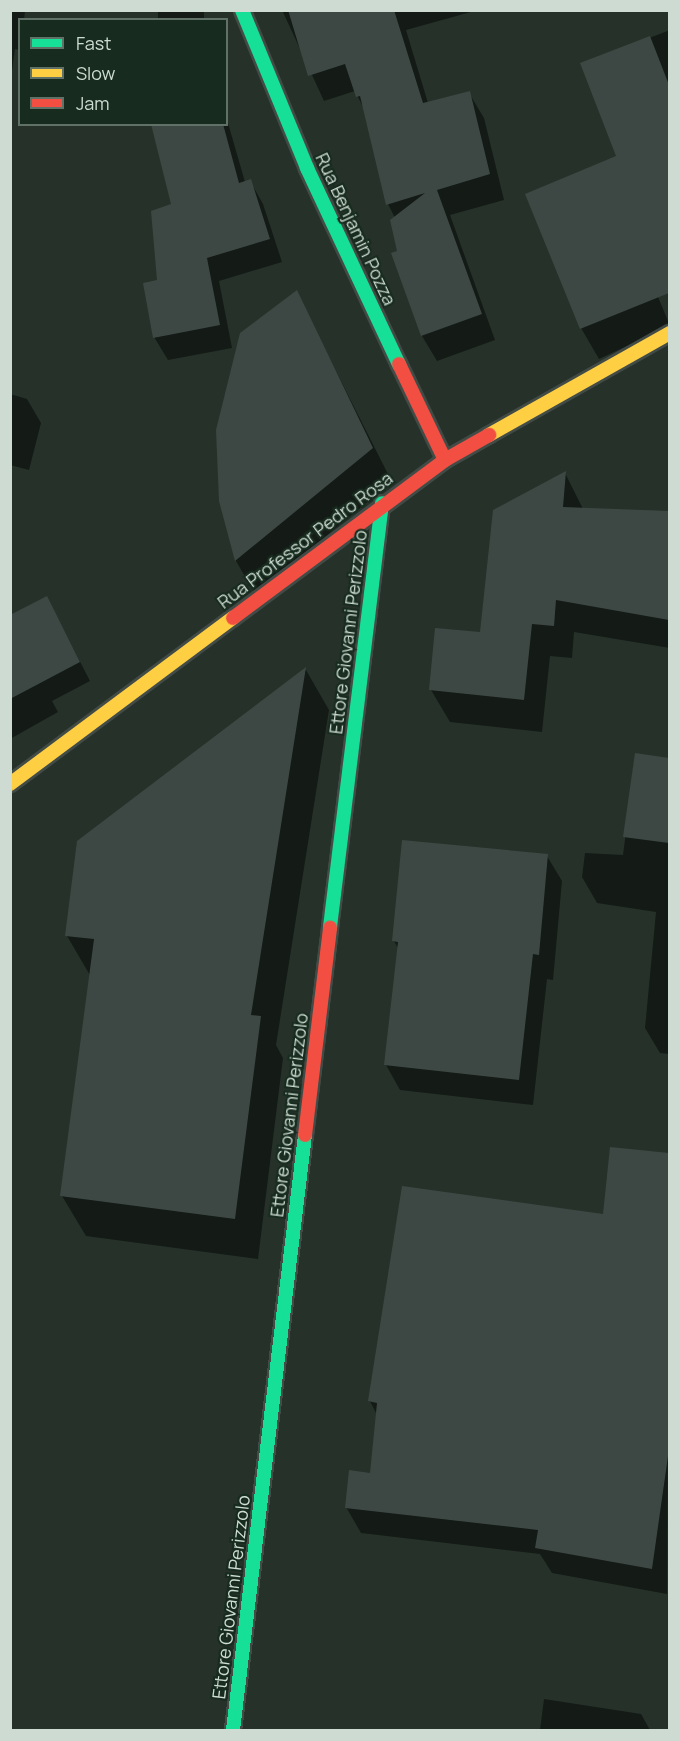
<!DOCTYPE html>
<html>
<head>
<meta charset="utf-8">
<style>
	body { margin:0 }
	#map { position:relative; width:680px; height:1741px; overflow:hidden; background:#26312a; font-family:Manrope,sans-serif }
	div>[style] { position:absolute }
	.shadow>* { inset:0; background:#0007; transform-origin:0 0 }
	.building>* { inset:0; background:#3d4844 }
	.roads { filter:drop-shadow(2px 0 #424b46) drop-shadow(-2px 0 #424b46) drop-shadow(0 2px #424b46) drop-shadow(0 -2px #424b46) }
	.fast>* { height:14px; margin:-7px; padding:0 7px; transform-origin:7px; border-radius:7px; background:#16e098 }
	.slow>* { height:14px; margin:-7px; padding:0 7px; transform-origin:7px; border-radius:7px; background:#ffcf43 }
	.jam>* { height:14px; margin:-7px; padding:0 7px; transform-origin:7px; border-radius:7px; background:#f24e42 }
	span { translate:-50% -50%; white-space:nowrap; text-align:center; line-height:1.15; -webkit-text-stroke:4.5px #172c1f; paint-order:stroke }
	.street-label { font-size:18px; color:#cedbd2 }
	.frame { position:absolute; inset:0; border:12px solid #cedbd2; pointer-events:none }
	.legend { position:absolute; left:18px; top:18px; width:210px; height:108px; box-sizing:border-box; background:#172c1f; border:2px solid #607267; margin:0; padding:8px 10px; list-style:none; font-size:18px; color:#cedbd2 }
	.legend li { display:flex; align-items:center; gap:12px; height:30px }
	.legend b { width:30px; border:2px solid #607267 }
</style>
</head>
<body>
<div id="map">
	<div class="shadow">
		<div style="clip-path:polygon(10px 10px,25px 11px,24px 20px,20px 20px,20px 50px,15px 49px,10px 85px)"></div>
		<div style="left:158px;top:10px;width:46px;height:10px"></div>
		<div style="clip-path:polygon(282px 10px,478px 10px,406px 30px,428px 103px,469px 93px,484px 118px,504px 200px,450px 215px,495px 340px,437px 361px,422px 336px,393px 254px,399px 252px,395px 218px,388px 204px,365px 111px,355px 91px,324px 101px)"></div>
		<div style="clip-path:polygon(670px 30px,670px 281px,654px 287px,670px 326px,599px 359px,581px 328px,618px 157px,582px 64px)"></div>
		<div style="clip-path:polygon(226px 116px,245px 182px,250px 181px,263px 204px,282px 262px,219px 281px,232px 348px,168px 360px,154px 337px,158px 281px,173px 205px,153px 124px,226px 124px)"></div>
		<div style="clip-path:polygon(296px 292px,392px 482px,255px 594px,236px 561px,221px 501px)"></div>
		<div style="clip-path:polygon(10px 394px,27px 399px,41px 423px,29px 470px,10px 465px)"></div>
		<div style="clip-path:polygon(565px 473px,583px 509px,670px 513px,670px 648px,574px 632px,572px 658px,550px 656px,542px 732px,450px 722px,431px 690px,482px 634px)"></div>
		<div style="clip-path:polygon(10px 617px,57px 617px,90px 681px,52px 701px,58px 712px,10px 739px)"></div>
		<div style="clip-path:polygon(306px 670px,329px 710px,276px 1045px,283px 1058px,258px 1259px,86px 1236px,62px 1196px,91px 977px,67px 936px,79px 842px)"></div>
		<div style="clip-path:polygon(636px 755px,670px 759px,670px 1054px,660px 1053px,645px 1028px,656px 912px,597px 903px,582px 877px,585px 853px,623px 855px)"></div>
		<div style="clip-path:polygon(547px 856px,562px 881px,553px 980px,547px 979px,533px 1105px,400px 1090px,386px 1065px,399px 950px,394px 941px)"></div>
		<div style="clip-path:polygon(611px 1149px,670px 1155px,667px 1594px,552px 1573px,540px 1554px,361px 1533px,346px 1507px,371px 1475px,377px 1415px,370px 1401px,605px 1215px)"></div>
		<div style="clip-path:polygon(544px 1699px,641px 1714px,650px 1730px,540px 1730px)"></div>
	</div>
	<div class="building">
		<div style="clip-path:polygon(288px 10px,394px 10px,423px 103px,470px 91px,490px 174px,437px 190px,482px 314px,421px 336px,391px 253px,397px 251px,390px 220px,425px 193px,386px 205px,360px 96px,356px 97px,345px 64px,308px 76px)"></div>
		<div style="clip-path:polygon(650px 36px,669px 85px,669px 293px,580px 329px,525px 194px,616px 156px,580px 63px)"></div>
		<div style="clip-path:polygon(151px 124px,223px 124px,239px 183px,251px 179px,270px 239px,207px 258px,220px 325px,153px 338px,143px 283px,157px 280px,151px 211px,171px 204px)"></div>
		<div style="clip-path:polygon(297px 290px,373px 448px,235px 561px,219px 501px,216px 430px,240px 333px)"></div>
		<div style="clip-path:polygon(566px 471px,563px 507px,669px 511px,669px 620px,556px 600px,554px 626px,532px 624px,524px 700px,429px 690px,435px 628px,480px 632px,493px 510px)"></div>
		<div style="clip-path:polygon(47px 596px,80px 662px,10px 699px,10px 615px)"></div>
		<div style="clip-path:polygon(306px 667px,251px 1015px,261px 1016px,235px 1219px,60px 1196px,94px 939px,65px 936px,77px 841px)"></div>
		<div style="clip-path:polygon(635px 753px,669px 758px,669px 843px,623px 837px)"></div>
		<div style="clip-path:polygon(402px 840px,548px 854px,539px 955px,533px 954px,519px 1080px,384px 1065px,398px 942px,392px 941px)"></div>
		<div style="clip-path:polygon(610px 1147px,669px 1153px,669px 1449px,652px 1569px,535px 1548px,538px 1530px,345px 1508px,349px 1470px,370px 1473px,377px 1403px,368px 1401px,402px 1186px,603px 1214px)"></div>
	</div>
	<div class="roads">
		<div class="fast">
			<div style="left:242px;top:10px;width:171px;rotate:67.6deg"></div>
			<div style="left:307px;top:168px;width:217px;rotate:64.9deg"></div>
			<div style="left:330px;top:927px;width:427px;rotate:-83deg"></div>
			<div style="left:233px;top:1730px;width:599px;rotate:-83.1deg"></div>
		</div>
		<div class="slow">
			<div style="left:489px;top:435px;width:208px;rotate:-29.4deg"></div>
			<div style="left:10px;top:784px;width:278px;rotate:-36.7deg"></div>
		</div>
		<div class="jam">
			<div style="left:399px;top:364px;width:106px;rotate:64.4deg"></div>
			<div style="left:233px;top:618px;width:264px;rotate:-36.7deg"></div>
			<div style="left:445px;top:460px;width:51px;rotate:-29.6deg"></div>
			<div style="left:305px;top:1135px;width:209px;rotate:-83.1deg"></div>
		</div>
	</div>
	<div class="street-label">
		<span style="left:356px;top:229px;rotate:65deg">Rua Benjamin Pozza</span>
		<span style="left:305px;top:540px;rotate:-37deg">Rua Professor Pedro Rosa</span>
		<span style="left:348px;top:632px;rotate:-83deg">Ettore Giovanni Perizzolo</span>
		<span style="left:289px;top:1115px;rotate:-83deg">Ettore Giovanni Perizzolo</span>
		<span style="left:231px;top:1597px;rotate:-83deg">Ettore Giovanni Perizzolo</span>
	</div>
	<div class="frame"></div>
	<ul class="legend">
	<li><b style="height:8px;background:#16e098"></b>Fast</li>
	<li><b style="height:8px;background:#ffcf43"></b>Slow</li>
	<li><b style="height:8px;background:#f24e42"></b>Jam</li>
	</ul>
</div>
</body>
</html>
